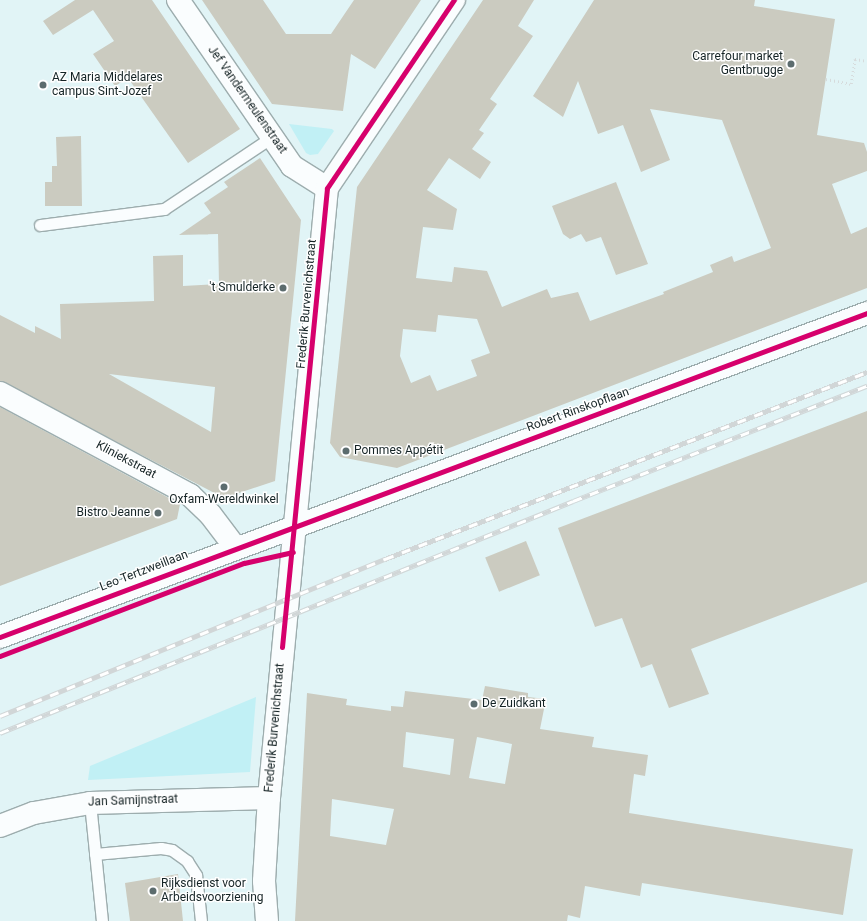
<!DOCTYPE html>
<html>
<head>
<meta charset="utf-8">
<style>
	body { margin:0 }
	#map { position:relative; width:867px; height:921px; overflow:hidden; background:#e1f4f6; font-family:Roboto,sans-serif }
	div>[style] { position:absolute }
	.green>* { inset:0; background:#c1f0f5 }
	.building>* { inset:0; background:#cbcbc0; transform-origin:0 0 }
	.path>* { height:2.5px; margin-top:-1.25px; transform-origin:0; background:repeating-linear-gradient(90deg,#d6dbdc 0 1px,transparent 0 4px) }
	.roads { filter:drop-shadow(1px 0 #9dadae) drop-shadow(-1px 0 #9dadae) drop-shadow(0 1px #9dadae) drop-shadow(0 -1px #9dadae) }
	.lane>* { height:11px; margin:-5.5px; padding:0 5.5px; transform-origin:5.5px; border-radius:5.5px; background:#fafdfe }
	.street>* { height:22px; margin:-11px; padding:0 11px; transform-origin:11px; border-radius:11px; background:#fafdfe }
	.secondary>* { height:22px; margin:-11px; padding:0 11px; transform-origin:11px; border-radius:11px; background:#fafdfe }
	.rail>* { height:4.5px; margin-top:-2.25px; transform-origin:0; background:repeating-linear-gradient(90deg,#fff 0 9px,#d1d6d7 0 18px); box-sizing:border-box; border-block:1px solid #d1d6d7 }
	.cycleway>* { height:5px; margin:-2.5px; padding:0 2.5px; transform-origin:2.5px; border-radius:2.5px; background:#d6006c }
	.dots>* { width:11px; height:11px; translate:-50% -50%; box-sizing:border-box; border:2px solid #fff; border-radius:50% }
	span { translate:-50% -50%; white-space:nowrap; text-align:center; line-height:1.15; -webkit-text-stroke:3px #fff; paint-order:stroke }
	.poi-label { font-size:12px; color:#142325 }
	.right { translate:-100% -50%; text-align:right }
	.left { translate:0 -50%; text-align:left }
	.street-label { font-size:12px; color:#142325 }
</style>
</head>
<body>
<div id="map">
	<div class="green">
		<div style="clip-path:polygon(289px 124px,332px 129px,334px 131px,318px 154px,310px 155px,306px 153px)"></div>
		<div style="clip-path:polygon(256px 697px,250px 772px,88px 780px,90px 766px)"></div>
	</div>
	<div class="building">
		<div style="clip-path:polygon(75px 0,152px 0,240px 129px,188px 163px,128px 78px,115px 86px,93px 54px,114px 41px,93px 10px,53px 35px,43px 21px)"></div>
		<div style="clip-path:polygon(202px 0,263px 0,286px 34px,331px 34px,354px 0,421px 0,375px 69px,351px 54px,343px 111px,272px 104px)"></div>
		<div style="clip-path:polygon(evenodd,483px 0,534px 0,518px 26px,533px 36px,490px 99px,497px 104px,479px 130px,484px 133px,472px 149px,491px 162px,480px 179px,449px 158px,427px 190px,457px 209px,453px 230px,423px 227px,416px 278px,452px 282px,454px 267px,487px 271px,502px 307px,547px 289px,551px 298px,578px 292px,590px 321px,664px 294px,663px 292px,713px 272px,710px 265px,732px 256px,734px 262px,771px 248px,722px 120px,650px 109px,670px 160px,641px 172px,623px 125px,598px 134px,578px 81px,563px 117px,533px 96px,594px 0,755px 0,754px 6px,835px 19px,817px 135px,864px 143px,867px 152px,867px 171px,832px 184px,851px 234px,867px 227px,867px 288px,397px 468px,340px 457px,330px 443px,357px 187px,483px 0,438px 315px,477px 319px,490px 353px,471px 360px,477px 376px,437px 391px,430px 375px,411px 383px,400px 356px,403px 329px,436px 332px,438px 315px)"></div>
		<div style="clip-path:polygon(81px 136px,82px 206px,45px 206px,45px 182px,52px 182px,52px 166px,57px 166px,56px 137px)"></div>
		<div style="clip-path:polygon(evenodd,260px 158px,301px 220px,275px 481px,224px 498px,0 381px,0 315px,35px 333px,35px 326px,61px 339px,60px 304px,154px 301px,153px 256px,183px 255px,183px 286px,219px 284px,218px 234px,179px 235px,211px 213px,204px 203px,228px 187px,224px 182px,260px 158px,109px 374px,215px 387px,211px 432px,109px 374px)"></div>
		<div style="clip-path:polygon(616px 182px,648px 264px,616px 275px,601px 237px,586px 242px,581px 234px,570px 239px,563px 234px,552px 206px)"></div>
		<div style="clip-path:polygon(0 407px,180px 504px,177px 519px,0 586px)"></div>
		<div style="clip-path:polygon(867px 411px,867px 582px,691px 649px,709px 694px,669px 708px,652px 664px,641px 668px,622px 618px,595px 627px,558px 528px)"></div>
		<div style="left:526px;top:541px;width:37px;height:44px;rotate:68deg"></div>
		<div style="clip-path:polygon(evenodd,485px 686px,528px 693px,528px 697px,546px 699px,540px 729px,594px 737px,592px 747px,648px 755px,645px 776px,634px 774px,629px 813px,853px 849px,843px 915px,642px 883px,640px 896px,585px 886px,580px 918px,568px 915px,567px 921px,295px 921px,307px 693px,347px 699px,346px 705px,391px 711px,391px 706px,403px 707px,405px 691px,482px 700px,485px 686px,406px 732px,454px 739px,450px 775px,403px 767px,406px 732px,485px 686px,477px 737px,512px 744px,505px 784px,469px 778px,477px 737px,485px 686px,332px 799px,394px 809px,386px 845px,330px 836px,332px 799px)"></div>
		<div style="clip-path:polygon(178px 874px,183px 921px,130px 921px,125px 883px)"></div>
	</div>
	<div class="path">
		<div style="left:826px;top:79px;width:25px;rotate:11deg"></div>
		<div style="left:851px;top:84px;width:25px;rotate:-81deg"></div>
		<div style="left:855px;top:59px;width:12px;rotate:9deg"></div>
	</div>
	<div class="roads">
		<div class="lane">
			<div style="left:40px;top:225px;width:125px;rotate:-7.4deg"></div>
			<div style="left:164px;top:209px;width:130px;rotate:-33.7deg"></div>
			<div style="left:90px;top:803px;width:119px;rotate:84.2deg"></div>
			<div style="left:95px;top:854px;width:66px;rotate:-5.2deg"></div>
			<div style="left:161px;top:848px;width:11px;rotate:10deg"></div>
			<div style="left:172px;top:850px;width:19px;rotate:36deg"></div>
			<div style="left:187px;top:861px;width:17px;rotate:57deg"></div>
			<div style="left:196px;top:875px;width:46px;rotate:83.8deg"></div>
		</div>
		<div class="street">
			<div style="left:178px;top:0;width:201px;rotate:55.5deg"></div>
			<div style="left:292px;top:166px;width:41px;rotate:32.2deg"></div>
			<div style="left:0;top:393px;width:216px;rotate:28.2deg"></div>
			<div style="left:190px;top:495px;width:28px;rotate:44deg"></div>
			<div style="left:210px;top:514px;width:41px;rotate:52.9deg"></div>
			<div style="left:0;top:826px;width:36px;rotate:-21deg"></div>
			<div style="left:34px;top:813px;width:57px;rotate:-10.1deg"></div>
			<div style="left:90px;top:803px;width:179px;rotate:-1.6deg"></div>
			<div style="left:267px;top:921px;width:40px;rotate:-94.3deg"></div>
			<div style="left:264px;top:881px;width:83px;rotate:-86.6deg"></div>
			<div style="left:269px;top:798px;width:613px;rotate:-84.57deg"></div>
			<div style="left:327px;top:188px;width:227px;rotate:-56deg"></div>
		</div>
		<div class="secondary">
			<div style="left:0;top:637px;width:926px;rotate:-20.49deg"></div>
		</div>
	</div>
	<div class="rail">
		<div style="left:0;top:716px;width:416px;rotate:-22.2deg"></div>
		<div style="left:385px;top:559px;width:517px;rotate:-21.2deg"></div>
		<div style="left:0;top:733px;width:618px;rotate:-22.04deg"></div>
		<div style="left:573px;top:501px;width:316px;rotate:-21.4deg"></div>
	</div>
	<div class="cycleway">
		<div style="left:0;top:637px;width:926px;rotate:-20.49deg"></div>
		<div style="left:282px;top:647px;width:461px;rotate:-84.4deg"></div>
		<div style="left:327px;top:188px;width:227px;rotate:-56deg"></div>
		<div style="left:0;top:656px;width:261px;rotate:-20.9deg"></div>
		<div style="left:244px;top:563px;width:50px;rotate:-12.7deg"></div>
	</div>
	<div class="dots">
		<div style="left:791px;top:64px;background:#5c6c6e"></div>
		<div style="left:43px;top:85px;background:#5c6c6e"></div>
		<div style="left:283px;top:288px;background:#5c6c6e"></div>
		<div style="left:346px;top:451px;background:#5c6c6e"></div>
		<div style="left:224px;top:487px;background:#5c6c6e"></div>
		<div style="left:158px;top:513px;background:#5c6c6e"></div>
		<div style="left:474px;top:704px;background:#5c6c6e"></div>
		<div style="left:153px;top:891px;background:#5c6c6e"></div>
	</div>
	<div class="poi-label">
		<span class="right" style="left:783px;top:64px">Carrefour market<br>Gentbrugge</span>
		<span class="left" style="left:52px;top:85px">AZ Maria Middelares<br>campus Sint-Jozef</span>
		<span class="right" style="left:275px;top:288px">'t Smulderke</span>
		<span class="left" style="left:354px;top:451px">Pommes Appétit</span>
		<span style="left:224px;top:500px">Oxfam-Wereldwinkel</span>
		<span class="right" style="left:150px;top:513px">Bistro Jeanne</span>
		<span class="left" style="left:482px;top:704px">De Zuidkant</span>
		<span class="left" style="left:161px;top:891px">Rijksdienst voor<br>Arbeidsvoorziening</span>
	</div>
	<div class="street-label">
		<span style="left:247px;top:100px;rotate:55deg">Jef Vandermeulenstraat</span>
		<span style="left:307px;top:304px;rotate:-85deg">Frederik Burvenichstraat</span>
		<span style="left:578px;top:410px;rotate:-20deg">Robert Rinskopflaan</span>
		<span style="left:126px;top:460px;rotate:28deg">Kliniekstraat</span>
		<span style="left:144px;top:571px;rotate:-21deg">Leo Tertzweillaan</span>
		<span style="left:275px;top:728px;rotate:-85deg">Frederik Burvenichstraat</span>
		<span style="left:133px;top:801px;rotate:-2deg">Jan Samijnstraat</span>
	</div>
</div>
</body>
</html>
